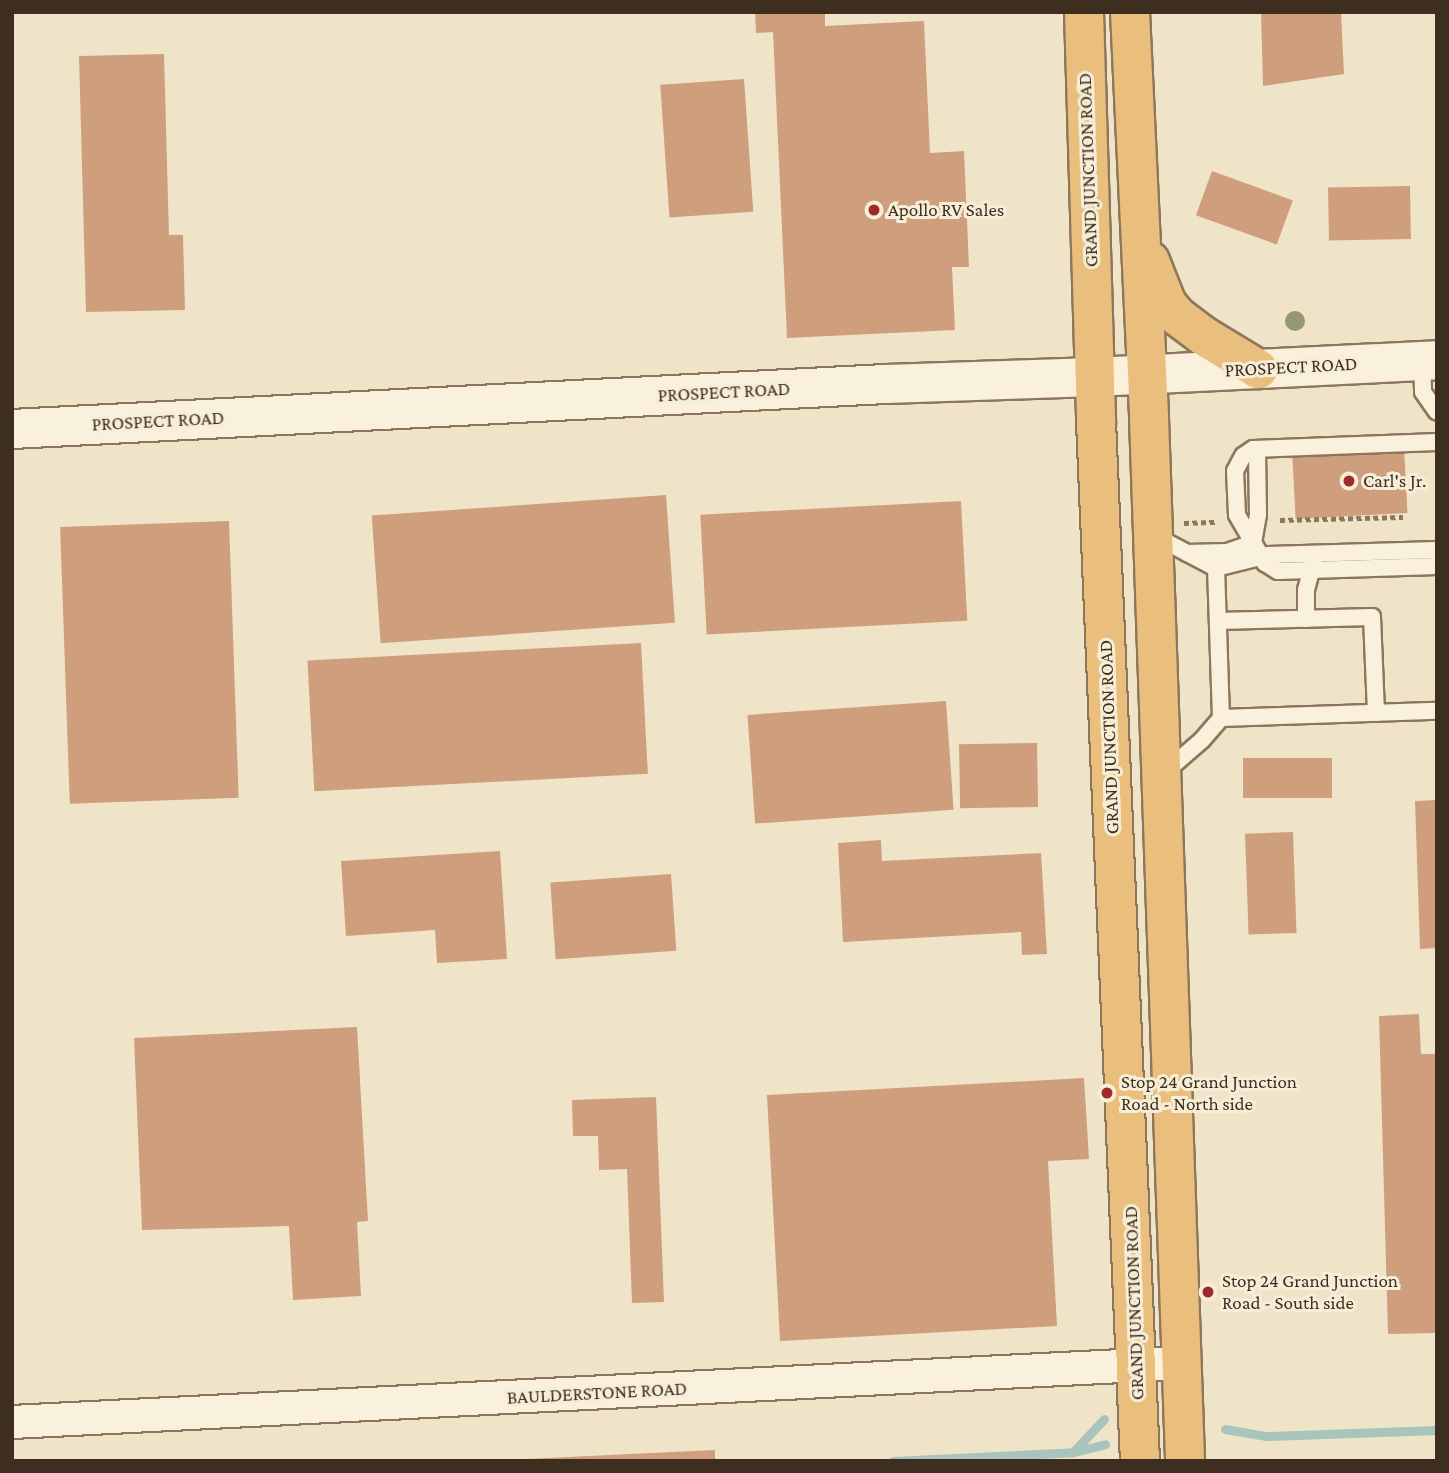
<!DOCTYPE html>
<html>
<head>
<meta charset="utf-8">
<style>
	body { margin:0 }
	#map { position:relative; width:1449px; height:1473px; overflow:hidden; background:#f0e4c8; font-family:"Crimson Pro",serif }
	div>[style] { position:absolute }
	.stream>* { height:9px; margin:-4.5px; padding:0 4.5px; transform-origin:4.5px; border-radius:4.5px; background:#a9c4bc }
	.building>* { inset:0; background:#cf9f7d; transform-origin:0 0 }
	.path>* { height:4.5px; margin-top:-2.25px; transform-origin:0; background:repeating-linear-gradient(90deg,#8d765c 0 5px,transparent 0 8.5px) }
	.roads { filter:drop-shadow(2px 0 #8d765c) drop-shadow(-2px 0 #8d765c) drop-shadow(0 2px #8d765c) drop-shadow(0 -2px #8d765c) }
	.service>* { height:16px; margin:-8px; padding:0 8px; transform-origin:8px; border-radius:8px; background:#faf1dc }
	.minor>* { height:32px; margin:-16px; padding:0 16px; transform-origin:16px; border-radius:16px; background:#faf1dc }
	.tertiary>* { height:38px; margin:-19px; padding:0 19px; transform-origin:19px; border-radius:19px; background:#faf1dc }
	.secondary>* { height:38px; margin:-19px; padding:0 19px; transform-origin:19px; border-radius:19px; background:#faf1dc }
	.trunk>* { height:38px; margin:-19px; padding:0 19px; transform-origin:19px; border-radius:19px; background:#eabe7c }
	.trees>* { width:20px; height:20px; margin:-10px; border-radius:50%; background:#96986f }
	.dots>* { width:19px; height:19px; translate:-50% -50%; box-sizing:border-box; border:4px solid #f7eed8; border-radius:50% }
	span { translate:-50% -50%; white-space:nowrap; text-align:center; line-height:1.15; -webkit-text-stroke:6px #f7eed8; paint-order:stroke }
	.street-label { font-size:19px; color:#3d2e20 }
	.poi-label { font-size:19px; color:#3d2e20 }
	.left { translate:0 -50%; text-align:left }
	.frame { position:absolute; inset:0; border:14px solid #3d2e20; pointer-events:none }
</style>
</head>
<body>
<div id="map">
	<div class="stream">
		<div style="left:1225px;top:1429px;width:42px;rotate:9.7deg"></div>
		<div style="left:1266px;top:1436px;width:171px;rotate:-2deg"></div>
		<div style="left:1074px;top:1451px;width:44px;rotate:-46.8deg"></div>
		<div style="left:893px;top:1461px;width:181px;rotate:-2.8deg"></div>
		<div style="left:1074px;top:1452px;width:32px;rotate:-14deg"></div>
	</div>
	<div class="building">
		<div style="clip-path:polygon(755px 12px,825px 12px,825px 26px,924px 21px,930px 153px,964px 151px,969px 267px,952px 267px,955px 330px,787px 338px,773px 32px,756px 33px)"></div>
		<div style="clip-path:polygon(1261px 12px,1341px 12px,1344px 74px,1263px 86px)"></div>
		<div style="clip-path:polygon(164px 54px,169px 235px,183px 235px,185px 310px,86px 312px,79px 56px)"></div>
		<div style="left:744px;top:79px;width:133px;height:84px;rotate:86deg"></div>
		<div style="left:1212px;top:171px;width:86px;height:47px;rotate:20deg"></div>
		<div style="left:1410px;top:186px;width:53px;height:82px;rotate:89deg"></div>
		<div style="left:1404px;top:447px;width:66px;height:112px;rotate:87deg"></div>
		<div style="left:666px;top:495px;width:128px;height:295px;rotate:86deg"></div>
		<div style="left:961px;top:501px;width:120px;height:261px;rotate:87deg"></div>
		<div style="left:229px;top:521px;width:277px;height:169px;rotate:88deg"></div>
		<div style="left:641px;top:643px;width:131px;height:334px;rotate:87deg"></div>
		<div style="left:946px;top:701px;width:109px;height:199px;rotate:86deg"></div>
		<div style="left:1037px;top:743px;width:64px;height:78px;rotate:89deg"></div>
		<div style="left:1332px;top:758px;width:40px;height:89px;rotate:90deg"></div>
		<div style="clip-path:polygon(1437px 800px,1437px 948px,1420px 949px,1415px 801px)"></div>
		<div style="left:1293px;top:832px;width:101px;height:48px;rotate:88deg"></div>
		<div style="clip-path:polygon(881px 840px,882px 861px,1041px 853px,1047px 954px,1022px 955px,1021px 932px,843px 942px,838px 843px)"></div>
		<div style="clip-path:polygon(500px 851px,507px 959px,437px 963px,435px 930px,346px 936px,341px 861px)"></div>
		<div style="left:671px;top:874px;width:77px;height:121px;rotate:86deg"></div>
		<div style="clip-path:polygon(1419px 1014px,1421px 1054px,1437px 1054px,1436px 1333px,1388px 1334px,1379px 1016px)"></div>
		<div style="clip-path:polygon(357px 1027px,368px 1221px,357px 1222px,361px 1296px,293px 1300px,289px 1226px,142px 1230px,134px 1038px)"></div>
		<div style="clip-path:polygon(1084px 1078px,1089px 1159px,1048px 1161px,1057px 1326px,780px 1341px,767px 1095px)"></div>
		<div style="clip-path:polygon(656px 1097px,664px 1302px,632px 1303px,627px 1169px,599px 1170px,598px 1136px,573px 1136px,572px 1100px)"></div>
		<div style="clip-path:polygon(715px 1450px,715px 1461px,526px 1461px,526px 1459px)"></div>
	</div>
	<div class="path">
		<div style="left:1280px;top:520px;width:123px;rotate:-1.4deg"></div>
		<div style="left:1184px;top:523px;width:34px;rotate:-2deg"></div>
	</div>
	<div class="roads">
		<div class="service">
			<div style="left:1422px;top:361px;width:31px;rotate:88deg"></div>
			<div style="left:1423px;top:392px;width:24px;rotate:55deg"></div>
			<div style="left:1437px;top:442px;width:184px;rotate:177.8deg"></div>
			<div style="left:1253px;top:449px;width:12px;rotate:145deg"></div>
			<div style="left:1243px;top:456px;width:17px;rotate:118deg"></div>
			<div style="left:1235px;top:471px;width:44px;rotate:87.4deg"></div>
			<div style="left:1237px;top:515px;width:56px;rotate:59.7deg"></div>
			<div style="left:1265px;top:563px;width:15px;rotate:32deg"></div>
			<div style="left:1278px;top:571px;width:159px;rotate:-1.8deg"></div>
			<div style="left:1155px;top:536px;width:69px;rotate:27.7deg"></div>
			<div style="left:1216px;top:568px;width:54px;rotate:-14deg"></div>
			<div style="left:1268px;top:555px;width:169px;rotate:-1.7deg"></div>
			<div style="left:1187px;top:553px;width:40px;rotate:-1.4deg"></div>
			<div style="left:1227px;top:552px;width:28px;rotate:-19deg"></div>
			<div style="left:1253px;top:543px;width:28px;rotate:-80deg"></div>
			<div style="left:1258px;top:515px;width:65px;rotate:-90.9deg"></div>
			<div style="left:1306px;top:619px;width:29px;rotate:-90deg"></div>
			<div style="left:1306px;top:590px;width:28px;rotate:-75deg"></div>
			<div style="left:1218px;top:621px;width:154px;rotate:-1.5deg"></div>
			<div style="left:1372px;top:617px;width:96px;rotate:87.6deg"></div>
			<div style="left:1221px;top:718px;width:216px;rotate:-1.9deg"></div>
			<div style="left:1164px;top:773px;width:50px;rotate:-41deg"></div>
			<div style="left:1202px;top:740px;width:29px;rotate:-49deg"></div>
			<div style="left:1221px;top:718px;width:150px;rotate:-91.9deg"></div>
		</div>
		<div class="minor">
			<div style="left:12px;top:1422px;width:1171px;rotate:-2.89deg"></div>
		</div>
		<div class="tertiary">
			<div style="left:12px;top:429px;width:875px;rotate:-2.95deg"></div>
			<div style="left:886px;top:384px;width:208px;rotate:-1.9deg"></div>
		</div>
		<div class="secondary">
			<div style="left:1094px;top:377px;width:343px;rotate:-2.8deg"></div>
		</div>
		<div class="trunk">
			<div style="left:1084px;top:12px;width:409px;rotate:88.3deg"></div>
			<div style="left:1096px;top:421px;width:1041px;rotate:87.58deg"></div>
			<div style="left:1130px;top:12px;width:406px;rotate:87.3deg"></div>
			<div style="left:1149px;top:418px;width:1044px;rotate:88.02deg"></div>
			<div style="left:1150px;top:261px;width:46px;rotate:68.4deg"></div>
			<div style="left:1167px;top:304px;width:16px;rotate:50deg"></div>
			<div style="left:1177px;top:316px;width:31px;rotate:37deg"></div>
			<div style="left:1202px;top:335px;width:66px;rotate:31.3deg"></div>
		</div>
	</div>
	<div class="trees">
		<div style="left:1295px;top:321px"></div>
	</div>
	<div class="dots">
		<div style="left:874px;top:210px;background:#9e2a2b"></div>
		<div style="left:1349px;top:481px;background:#9e2a2b"></div>
		<div style="left:1107px;top:1093px;background:#9e2a2b"></div>
		<div style="left:1208px;top:1292px;background:#9e2a2b"></div>
	</div>
	<div class="street-label">
		<span style="left:1088px;top:170px;rotate:-92deg">GRAND JUNCTION ROAD</span>
		<span style="left:1291px;top:367px;rotate:-3deg">PROSPECT ROAD</span>
		<span style="left:724px;top:392px;rotate:-3deg">PROSPECT ROAD</span>
		<span style="left:158px;top:421px;rotate:-3deg">PROSPECT ROAD</span>
		<span style="left:1109px;top:737px;rotate:-92deg">GRAND JUNCTION ROAD</span>
		<span style="left:1134px;top:1303px;rotate:-92deg">GRAND JUNCTION ROAD</span>
		<span style="left:597px;top:1393px;rotate:-3deg">BAULDERSTONE ROAD</span>
	</div>
	<div class="poi-label">
		<span class="left" style="left:888px;top:210px">Apollo RV Sales</span>
		<span class="left" style="left:1363px;top:481px">Carl's Jr.</span>
		<span class="left" style="left:1121px;top:1093px">Stop 24 Grand Junction<br>Road - North side</span>
		<span class="left" style="left:1222px;top:1292px">Stop 24 Grand Junction<br>Road - South side</span>
	</div>
	<div class="frame"></div>
</div>
</body>
</html>
